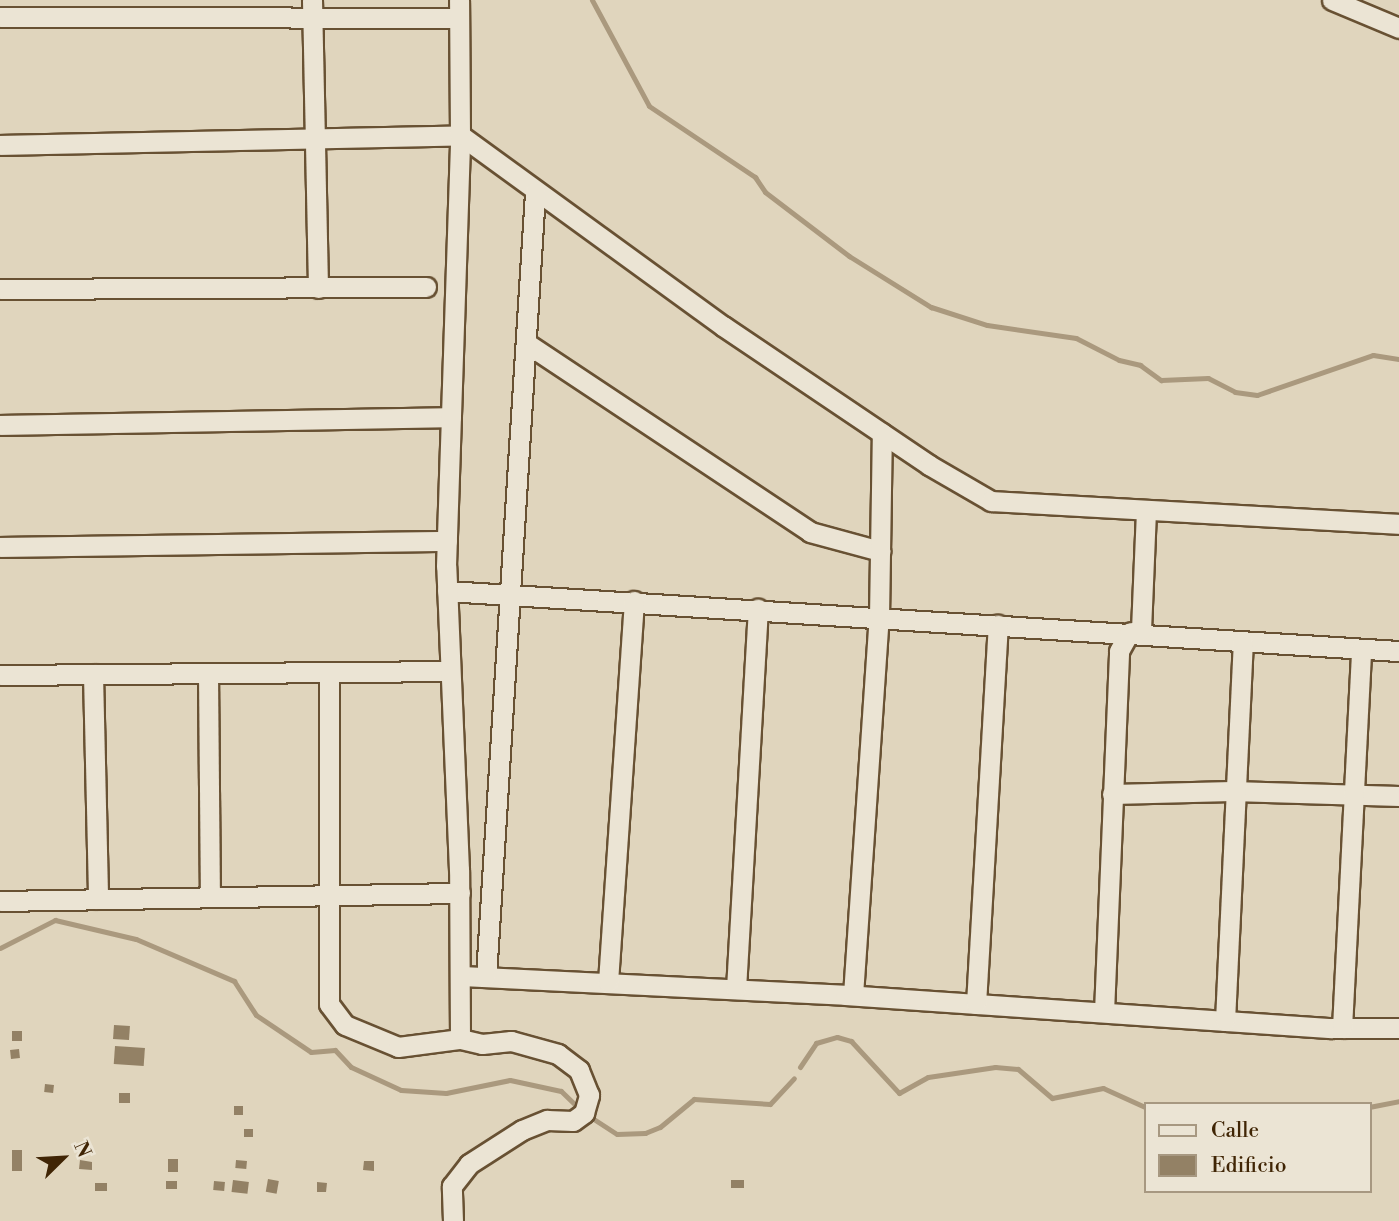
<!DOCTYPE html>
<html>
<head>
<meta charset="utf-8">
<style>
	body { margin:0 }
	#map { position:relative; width:1399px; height:1221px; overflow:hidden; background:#e0d5bd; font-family:"Libre Bodoni",serif }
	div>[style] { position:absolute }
	.stream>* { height:5px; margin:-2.5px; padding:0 2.5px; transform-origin:2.5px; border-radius:2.5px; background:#aa997e }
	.building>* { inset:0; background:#938165; transform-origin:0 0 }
	.roads { filter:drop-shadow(2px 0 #685133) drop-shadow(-2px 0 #685133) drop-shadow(0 2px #685133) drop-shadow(0 -2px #685133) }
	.street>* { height:19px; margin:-9.5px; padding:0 9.5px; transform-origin:9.5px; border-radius:9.5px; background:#ebe4d4 }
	span { translate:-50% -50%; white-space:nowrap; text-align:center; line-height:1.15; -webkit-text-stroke:5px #ebe4d4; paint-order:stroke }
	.legend { position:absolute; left:1144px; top:1102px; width:228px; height:91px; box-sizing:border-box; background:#ebe4d4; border:2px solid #a79881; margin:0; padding:9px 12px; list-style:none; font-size:21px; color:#402505 }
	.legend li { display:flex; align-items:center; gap:14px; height:35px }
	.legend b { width:35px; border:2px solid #a79881 }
	.north { position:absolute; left:28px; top:1123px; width:70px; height:70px; -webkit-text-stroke:5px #ebe4d4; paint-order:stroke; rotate:66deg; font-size:19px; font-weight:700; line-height:28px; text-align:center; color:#402505 }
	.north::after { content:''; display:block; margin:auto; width:24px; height:32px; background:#402505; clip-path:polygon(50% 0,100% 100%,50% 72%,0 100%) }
</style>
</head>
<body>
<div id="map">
	<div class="stream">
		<div style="left:592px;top:0;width:120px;rotate:61.7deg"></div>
		<div style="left:649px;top:106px;width:128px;rotate:33.8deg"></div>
		<div style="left:755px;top:177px;width:18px;rotate:56deg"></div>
		<div style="left:765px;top:192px;width:106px;rotate:37.3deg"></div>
		<div style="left:849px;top:256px;width:97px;rotate:31.9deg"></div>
		<div style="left:931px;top:307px;width:59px;rotate:17.8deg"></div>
		<div style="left:987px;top:325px;width:90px;rotate:8.3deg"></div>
		<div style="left:1076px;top:338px;width:48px;rotate:27.1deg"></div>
		<div style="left:1119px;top:360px;width:22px;rotate:13deg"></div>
		<div style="left:1140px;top:365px;width:26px;rotate:36deg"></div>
		<div style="left:1161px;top:380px;width:47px;rotate:-2.4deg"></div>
		<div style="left:1208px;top:378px;width:30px;rotate:27deg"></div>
		<div style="left:1235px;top:392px;width:22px;rotate:8deg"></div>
		<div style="left:1257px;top:395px;width:123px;rotate:-19deg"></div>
		<div style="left:1373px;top:355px;width:26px;rotate:9deg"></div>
		<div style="left:0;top:948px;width:62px;rotate:-27deg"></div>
		<div style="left:55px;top:920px;width:83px;rotate:13.2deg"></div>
		<div style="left:136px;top:939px;width:107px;rotate:23.2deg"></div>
		<div style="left:234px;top:981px;width:40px;rotate:57.1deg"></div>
		<div style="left:256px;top:1015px;width:66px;rotate:33.9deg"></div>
		<div style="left:311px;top:1052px;width:24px;rotate:-5deg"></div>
		<div style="left:335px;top:1050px;width:23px;rotate:47deg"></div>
		<div style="left:351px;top:1067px;width:55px;rotate:24.7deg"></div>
		<div style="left:401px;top:1090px;width:45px;rotate:3.8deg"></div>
		<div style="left:446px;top:1093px;width:65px;rotate:-11.5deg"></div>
		<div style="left:510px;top:1080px;width:52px;rotate:12.2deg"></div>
		<div style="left:561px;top:1091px;width:28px;rotate:44deg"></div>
		<div style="left:800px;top:1067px;width:29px;rotate:-56deg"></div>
		<div style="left:816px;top:1043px;width:22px;rotate:-16deg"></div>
		<div style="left:837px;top:1037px;width:15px;rotate:16deg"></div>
		<div style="left:851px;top:1041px;width:71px;rotate:47.3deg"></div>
		<div style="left:899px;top:1093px;width:33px;rotate:-29deg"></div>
		<div style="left:928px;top:1077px;width:68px;rotate:-8.5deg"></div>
		<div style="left:995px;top:1067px;width:23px;rotate:5deg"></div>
		<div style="left:1018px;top:1069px;width:45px;rotate:40.5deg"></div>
		<div style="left:1052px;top:1098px;width:52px;rotate:-11.1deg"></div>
		<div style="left:1103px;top:1088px;width:46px;rotate:24.3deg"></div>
		<div style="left:1369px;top:1107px;width:31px;rotate:-11deg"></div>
		<div style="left:589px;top:1116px;width:33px;rotate:33deg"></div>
		<div style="left:617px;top:1134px;width:28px;rotate:-2deg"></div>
		<div style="left:645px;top:1133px;width:16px;rotate:-22deg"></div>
		<div style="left:660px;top:1127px;width:44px;rotate:-39.5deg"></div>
		<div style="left:694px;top:1099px;width:76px;rotate:3.8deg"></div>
		<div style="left:770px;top:1104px;width:35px;rotate:-47deg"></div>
	</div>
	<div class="building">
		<div style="left:114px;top:1025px;width:16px;height:14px;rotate:4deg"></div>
		<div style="left:12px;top:1031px;width:10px;height:10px"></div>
		<div style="left:115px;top:1046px;width:30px;height:18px;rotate:4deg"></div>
		<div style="left:19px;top:1049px;width:9px;height:9px;rotate:84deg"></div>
		<div style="left:45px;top:1084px;width:9px;height:8px;rotate:6deg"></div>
		<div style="left:119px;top:1093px;width:11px;height:10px"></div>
		<div style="left:234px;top:1106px;width:9px;height:9px"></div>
		<div style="left:244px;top:1129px;width:9px;height:8px"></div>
		<div style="left:12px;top:1150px;width:10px;height:21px"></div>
		<div style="left:168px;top:1159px;width:10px;height:13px"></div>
		<div style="clip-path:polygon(80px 1160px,92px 1162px,92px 1170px,79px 1169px)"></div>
		<div style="left:236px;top:1160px;width:11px;height:8px;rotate:5deg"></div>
		<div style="clip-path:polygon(364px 1161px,374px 1161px,374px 1171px,363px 1170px)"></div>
		<div style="left:268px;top:1179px;width:11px;height:13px;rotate:10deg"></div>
		<div style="left:233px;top:1180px;width:16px;height:12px;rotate:7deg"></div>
		<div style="left:731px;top:1180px;width:13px;height:8px"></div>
		<div style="left:177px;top:1181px;width:8px;height:11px;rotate:90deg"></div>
		<div style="left:214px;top:1181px;width:11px;height:9px;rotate:5deg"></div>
		<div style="clip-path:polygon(317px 1182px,327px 1183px,326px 1192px,317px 1192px)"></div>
		<div style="left:107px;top:1183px;width:8px;height:12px;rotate:90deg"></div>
	</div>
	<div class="roads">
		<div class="street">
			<div style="left:312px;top:0;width:288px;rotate:88.8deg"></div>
			<div style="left:1332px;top:0;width:73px;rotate:22.7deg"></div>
			<div style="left:0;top:17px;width:459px;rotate:0.1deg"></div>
			<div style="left:0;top:145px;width:460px;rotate:-1.2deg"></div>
			<div style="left:460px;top:135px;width:325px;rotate:36deg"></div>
			<div style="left:723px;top:326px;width:249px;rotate:34deg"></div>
			<div style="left:929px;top:465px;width:72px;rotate:30.1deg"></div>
			<div style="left:991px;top:501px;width:409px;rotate:3.2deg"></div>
			<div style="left:0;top:289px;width:426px;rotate:-0.3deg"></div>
			<div style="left:526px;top:343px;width:341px;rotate:33.6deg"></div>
			<div style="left:810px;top:532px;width:73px;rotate:15.2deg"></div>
			<div style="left:0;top:425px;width:451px;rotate:-1deg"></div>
			<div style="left:0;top:547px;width:447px;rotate:-0.8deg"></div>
			<div style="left:447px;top:591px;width:954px;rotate:3.61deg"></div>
			<div style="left:329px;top:672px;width:332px;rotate:90deg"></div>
			<div style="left:329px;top:1004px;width:26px;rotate:53deg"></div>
			<div style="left:345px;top:1025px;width:57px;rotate:22.5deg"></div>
			<div style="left:398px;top:1047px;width:63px;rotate:-7.4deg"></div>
			<div style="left:208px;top:673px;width:224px;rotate:89.5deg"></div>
			<div style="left:93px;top:674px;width:225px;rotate:88.7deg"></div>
			<div style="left:0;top:675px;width:450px;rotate:-0.5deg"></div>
			<div style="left:1112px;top:794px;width:120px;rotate:-1.4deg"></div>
			<div style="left:1232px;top:791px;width:167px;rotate:1.7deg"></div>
			<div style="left:0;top:901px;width:460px;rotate:-1deg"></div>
			<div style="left:461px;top:976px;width:384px;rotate:2.8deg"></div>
			<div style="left:845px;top:995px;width:488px;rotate:3.9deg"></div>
			<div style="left:1332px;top:1028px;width:67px"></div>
			<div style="left:486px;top:976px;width:786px;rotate:-86.42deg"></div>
			<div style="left:608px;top:982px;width:382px;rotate:-86.1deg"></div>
			<div style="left:736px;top:989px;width:381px;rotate:-86.7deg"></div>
			<div style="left:853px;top:995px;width:379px;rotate:-86.1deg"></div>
			<div style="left:879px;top:617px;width:184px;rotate:-89.1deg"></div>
			<div style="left:976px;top:1004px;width:380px;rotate:-86.7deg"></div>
			<div style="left:1104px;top:1012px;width:361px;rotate:-87.6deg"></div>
			<div style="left:1119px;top:651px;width:21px;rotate:-61deg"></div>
			<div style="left:1129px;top:633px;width:12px;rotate:-14deg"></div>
			<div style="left:1141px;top:630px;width:120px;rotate:-87.6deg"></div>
			<div style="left:1225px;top:1021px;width:380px;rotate:-87.3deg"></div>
			<div style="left:1342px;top:1028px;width:379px;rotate:-87.1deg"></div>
			<div style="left:453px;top:1221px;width:35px;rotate:-92deg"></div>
			<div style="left:452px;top:1186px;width:28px;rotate:-52deg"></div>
			<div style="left:469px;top:1164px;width:63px;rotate:-32.7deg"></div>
			<div style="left:522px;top:1130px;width:27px;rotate:-22deg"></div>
			<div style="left:547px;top:1120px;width:26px;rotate:2deg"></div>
			<div style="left:573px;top:1121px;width:14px;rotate:-36deg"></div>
			<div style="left:584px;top:1113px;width:19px;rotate:-74deg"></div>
			<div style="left:589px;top:1095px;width:27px;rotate:-112deg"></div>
			<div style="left:579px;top:1070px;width:26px;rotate:-143deg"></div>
			<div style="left:558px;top:1054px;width:49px;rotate:-164.5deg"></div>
			<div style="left:511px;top:1041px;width:29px;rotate:174deg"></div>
			<div style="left:482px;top:1044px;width:23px;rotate:-167deg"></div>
			<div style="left:460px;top:1039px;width:169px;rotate:-90.3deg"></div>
			<div style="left:459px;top:870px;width:304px;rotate:-92.4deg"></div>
			<div style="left:446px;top:566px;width:431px;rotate:-88.1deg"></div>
			<div style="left:460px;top:135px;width:135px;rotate:-90.4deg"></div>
		</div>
	</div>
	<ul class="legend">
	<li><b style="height:9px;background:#ebe4d4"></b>Calle</li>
	<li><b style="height:19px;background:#938165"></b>Edificio</li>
	</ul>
	<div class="north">N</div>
</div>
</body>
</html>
